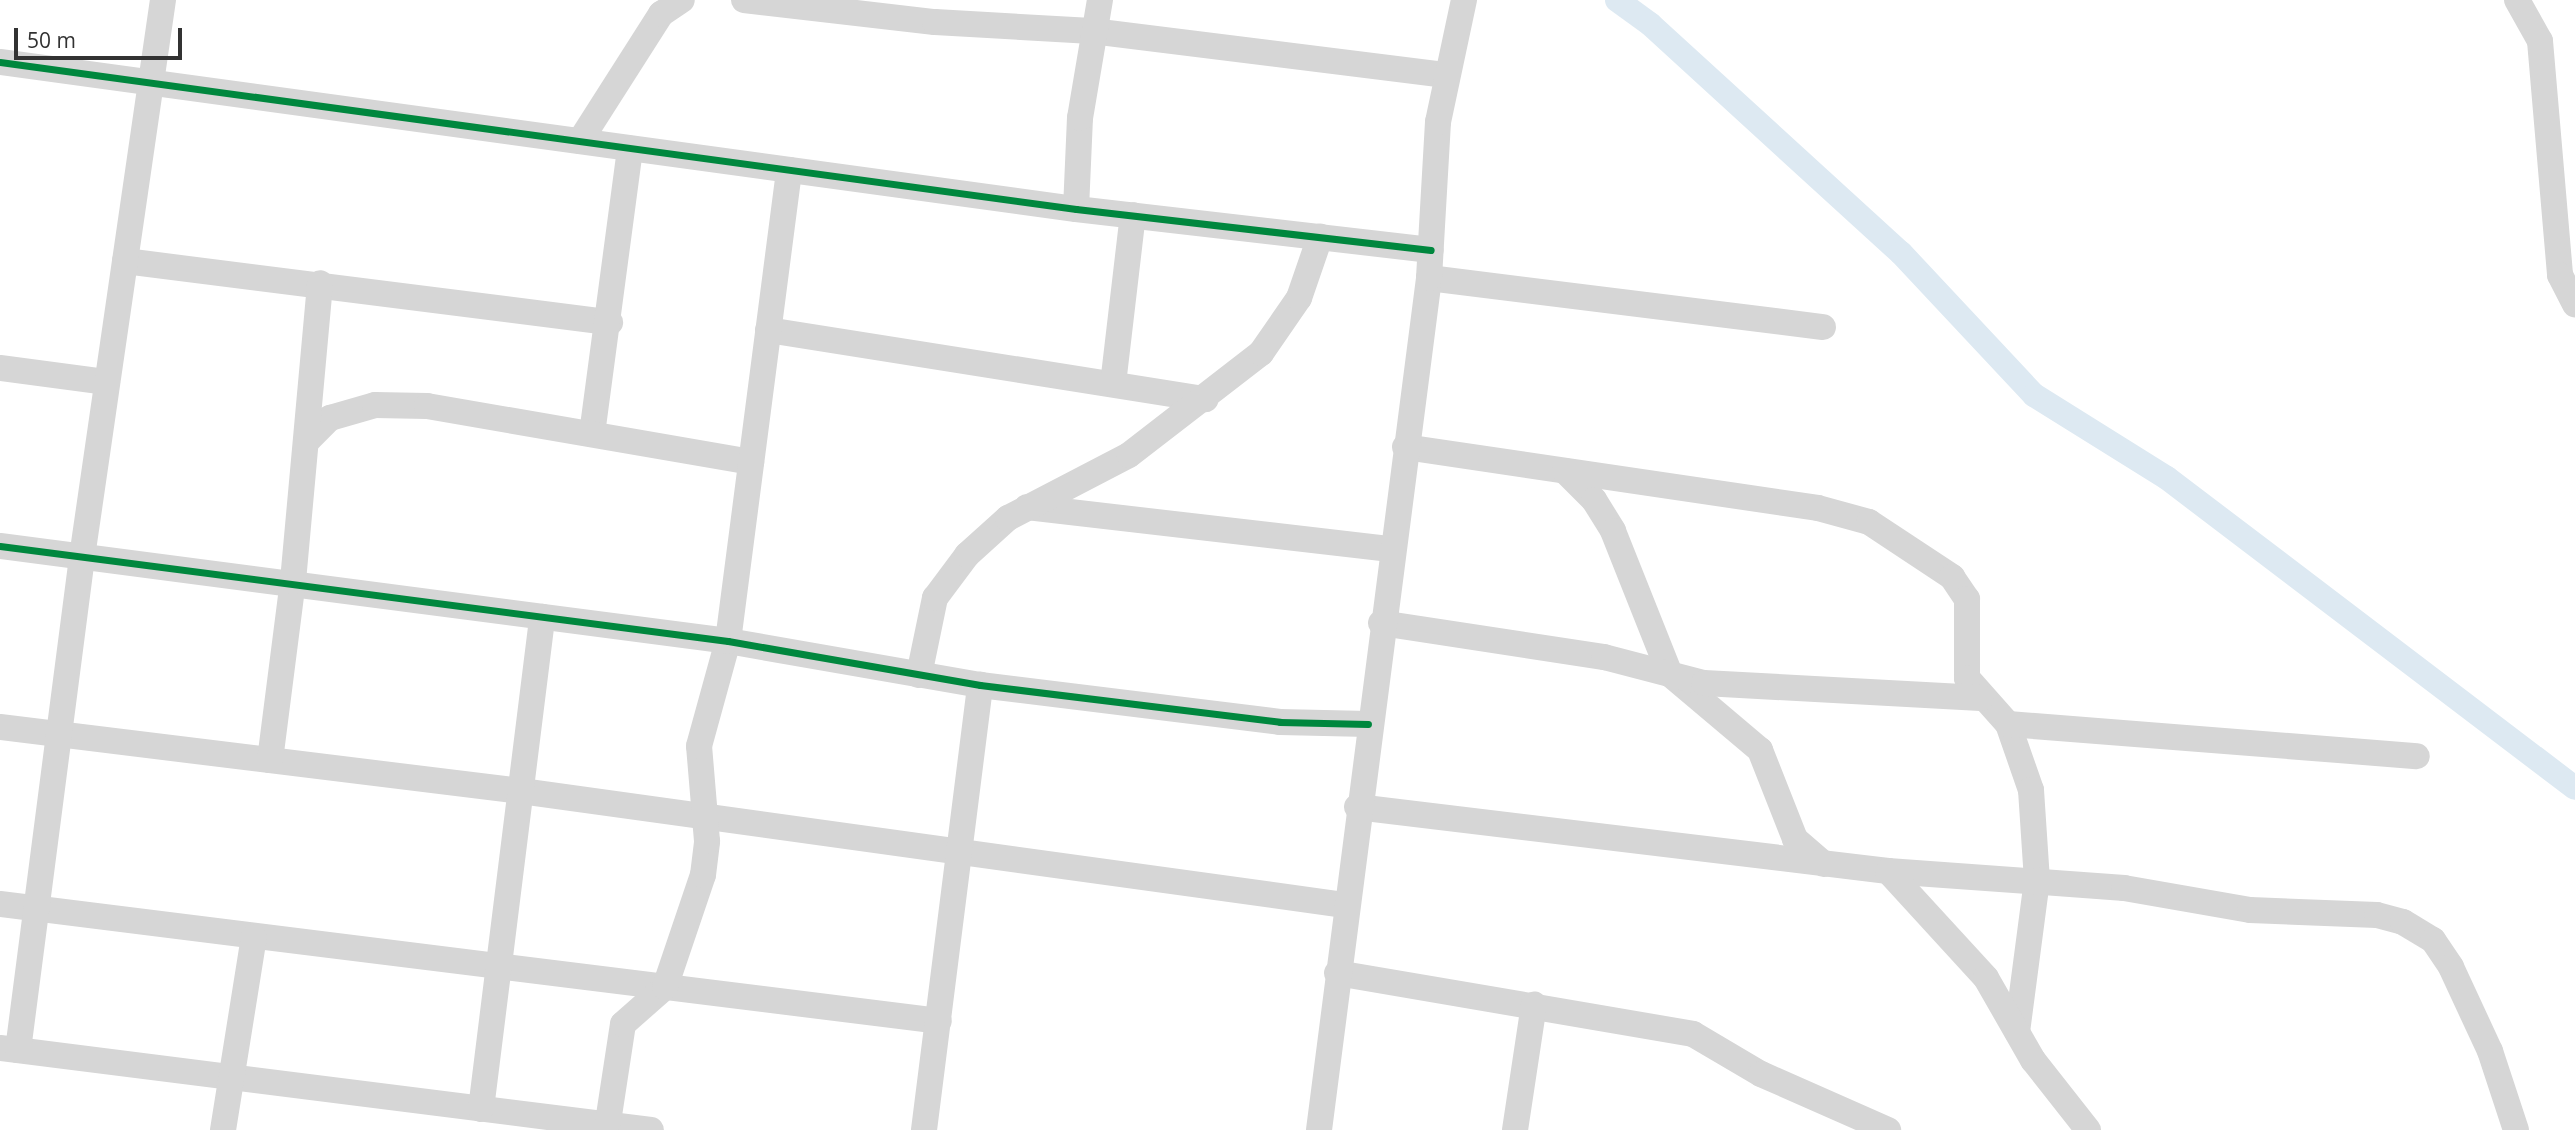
<!DOCTYPE html>
<html>
<head>
<meta charset="utf-8">
<style>
	body { margin:0 }
	#map { position:relative; width:2575px; height:1130px; overflow:hidden; background:#fff; font-family:"Open Sans",sans-serif }
	div>[style] { position:absolute }
	.canal>* { height:24px; margin:-12px; padding:0 12px; transform-origin:12px; border-radius:12px; background:#dde9f2 }
	.minor>* { height:26px; margin:-13px; padding:0 13px; transform-origin:13px; border-radius:13px; background:#d6d6d6 }
	.cycleway>* { height:7px; margin:-3.5px; padding:0 3.5px; transform-origin:3.5px; border-radius:3.5px; background:#00873e }
	span { translate:-50% -50%; white-space:nowrap; text-align:center; line-height:1.15; -webkit-text-stroke:7px #fff; paint-order:stroke }
	.scale { position:absolute; left:14px; top:28px; width:168px; height:32px; box-sizing:border-box; border:4px solid #323232; border-top:0; padding-left:9px; font-size:21px; line-height:24px; white-space:nowrap; color:#323232; -webkit-text-stroke:5px #fff; paint-order:stroke }
</style>
</head>
<body>
<div id="map">
	<div class="canal">
		<div style="left:1617px;top:0;width:41px;rotate:36deg"></div>
		<div style="left:1650px;top:24px;width:340px;rotate:42.4deg"></div>
		<div style="left:1901px;top:253px;width:195px;rotate:46.9deg"></div>
		<div style="left:2034px;top:395px;width:157px;rotate:32deg"></div>
		<div style="left:2167px;top:478px;width:512px;rotate:37.23deg"></div>
	</div>
	<div class="minor">
		<div style="left:744px;top:0;width:192px;rotate:6.6deg"></div>
		<div style="left:935px;top:22px;width:157px;rotate:3.3deg"></div>
		<div style="left:1092px;top:31px;width:355px;rotate:7.1deg"></div>
		<div style="left:2517px;top:0;width:47px;rotate:60.7deg"></div>
		<div style="left:2540px;top:41px;width:235px;rotate:85.1deg"></div>
		<div style="left:2560px;top:275px;width:33px;rotate:63deg"></div>
		<div style="left:0;top:62px;width:1086px;rotate:7.78deg"></div>
		<div style="left:1076px;top:209px;width:357px;rotate:6.6deg"></div>
		<div style="left:580px;top:141px;width:151px;rotate:-57.5deg"></div>
		<div style="left:661px;top:14px;width:25px;rotate:-34deg"></div>
		<div style="left:1076px;top:209px;width:91px;rotate:-87.5deg"></div>
		<div style="left:1080px;top:118px;width:120px;rotate:-80.4deg"></div>
		<div style="left:125px;top:261px;width:489px;rotate:7.2deg"></div>
		<div style="left:1429px;top:278px;width:397px;rotate:7.1deg"></div>
		<div style="left:768px;top:330px;width:443px;rotate:9deg"></div>
		<div style="left:0;top:368px;width:108px;rotate:7.5deg"></div>
		<div style="left:1113px;top:384px;width:170px;rotate:-83.3deg"></div>
		<div style="left:592px;top:434px;width:288px;rotate:-82.4deg"></div>
		<div style="left:307px;top:441px;width:33px;rotate:-45deg"></div>
		<div style="left:330px;top:418px;width:47px;rotate:-16.1deg"></div>
		<div style="left:375px;top:405px;width:52px;rotate:1.1deg"></div>
		<div style="left:427px;top:406px;width:329px;rotate:9.8deg"></div>
		<div style="left:1405px;top:447px;width:417px;rotate:8.4deg"></div>
		<div style="left:1818px;top:508px;width:53px;rotate:15.4deg"></div>
		<div style="left:1869px;top:522px;width:100px;rotate:33.5deg"></div>
		<div style="left:1952px;top:577px;width:27px;rotate:56deg"></div>
		<div style="left:1967px;top:599px;width:79px;rotate:90deg"></div>
		<div style="left:1967px;top:678px;width:62px;rotate:48.3deg"></div>
		<div style="left:2008px;top:724px;width:70px;rotate:70.8deg"></div>
		<div style="left:2031px;top:790px;width:90px;rotate:86.2deg"></div>
		<div style="left:2037px;top:880px;width:153px;rotate:97.5deg"></div>
		<div style="left:1565px;top:471px;width:41px;rotate:45deg"></div>
		<div style="left:1594px;top:500px;width:36px;rotate:58deg"></div>
		<div style="left:1613px;top:531px;width:154px;rotate:68.3deg"></div>
		<div style="left:1670px;top:674px;width:118px;rotate:40.2deg"></div>
		<div style="left:1760px;top:750px;width:96px;rotate:68.5deg"></div>
		<div style="left:1795px;top:839px;width:38px;rotate:41deg"></div>
		<div style="left:1027px;top:507px;width:366px;rotate:6.6deg"></div>
		<div style="left:0;top:546px;width:734px;rotate:7.43deg"></div>
		<div style="left:728px;top:641px;width:256px;rotate:9.9deg"></div>
		<div style="left:980px;top:685px;width:302px;rotate:7deg"></div>
		<div style="left:1280px;top:722px;width:88px;rotate:1.3deg"></div>
		<div style="left:1381px;top:623px;width:226px;rotate:8.7deg"></div>
		<div style="left:1604px;top:657px;width:103px;rotate:14.6deg"></div>
		<div style="left:1704px;top:683px;width:277px;rotate:3.1deg"></div>
		<div style="left:919px;top:675px;width:79px;rotate:-78.3deg"></div>
		<div style="left:935px;top:598px;width:54px;rotate:-53.3deg"></div>
		<div style="left:967px;top:555px;width:55px;rotate:-42.1deg"></div>
		<div style="left:1008px;top:518px;width:136px;rotate:-27.5deg"></div>
		<div style="left:1129px;top:455px;width:167px;rotate:-37.7deg"></div>
		<div style="left:1261px;top:353px;width:67px;rotate:-55.4deg"></div>
		<div style="left:1299px;top:298px;width:65px;rotate:-71deg"></div>
		<div style="left:2008px;top:724px;width:410px;rotate:4.5deg"></div>
		<div style="left:0;top:727px;width:525px;rotate:7deg"></div>
		<div style="left:521px;top:791px;width:832px;rotate:7.88deg"></div>
		<div style="left:270px;top:760px;width:180px;rotate:-82.7deg"></div>
		<div style="left:293px;top:581px;width:299px;rotate:-84.8deg"></div>
		<div style="left:1357px;top:807px;width:535px;rotate:6.87deg"></div>
		<div style="left:1888px;top:871px;width:237px;rotate:4.1deg"></div>
		<div style="left:2124px;top:888px;width:128px;rotate:9.9deg"></div>
		<div style="left:2250px;top:910px;width:127px;rotate:2.3deg"></div>
		<div style="left:2377px;top:915px;width:27px;rotate:15deg"></div>
		<div style="left:2403px;top:922px;width:35px;rotate:31deg"></div>
		<div style="left:2433px;top:940px;width:32px;rotate:56deg"></div>
		<div style="left:2451px;top:967px;width:93px;rotate:65.1deg"></div>
		<div style="left:2490px;top:1051px;width:83px;rotate:71.8deg"></div>
		<div style="left:1888px;top:871px;width:145px;rotate:47.5deg"></div>
		<div style="left:1986px;top:978px;width:95px;rotate:60.2deg"></div>
		<div style="left:2033px;top:1060px;width:89px;rotate:51.8deg"></div>
		<div style="left:0;top:904px;width:946px;rotate:7.1deg"></div>
		<div style="left:1337px;top:973px;width:361px;rotate:9.7deg"></div>
		<div style="left:1693px;top:1034px;width:79px;rotate:30.5deg"></div>
		<div style="left:1761px;top:1074px;width:139px;rotate:23.8deg"></div>
		<div style="left:0;top:1048px;width:656px;rotate:7.18deg"></div>
		<div style="left:18px;top:1050px;width:497px;rotate:-82.6deg"></div>
		<div style="left:82px;top:557px;width:563px;rotate:-81.73deg"></div>
		<div style="left:481px;top:1109px;width:496px;rotate:-82.9deg"></div>
		<div style="left:608px;top:1122px;width:99px;rotate:-81.3deg"></div>
		<div style="left:623px;top:1024px;width:56px;rotate:-41.4deg"></div>
		<div style="left:665px;top:987px;width:118px;rotate:-71.3deg"></div>
		<div style="left:703px;top:875px;width:34px;rotate:-83deg"></div>
		<div style="left:707px;top:841px;width:95px;rotate:-94.8deg"></div>
		<div style="left:699px;top:746px;width:109px;rotate:-74.6deg"></div>
		<div style="left:728px;top:641px;width:475px;rotate:-82.6deg"></div>
		<div style="left:223px;top:1130px;width:195px;rotate:-80.9deg"></div>
		<div style="left:924px;top:1130px;width:449px;rotate:-82.8deg"></div>
		<div style="left:1319px;top:1130px;width:859px;rotate:-82.64deg"></div>
		<div style="left:1429px;top:278px;width:156px;rotate:-86.7deg"></div>
		<div style="left:1438px;top:122px;width:125px;rotate:-78deg"></div>
		<div style="left:1515px;top:1130px;width:127px;rotate:-81.4deg"></div>
	</div>
	<div class="cycleway">
		<div style="left:0;top:62px;width:1086px;rotate:7.78deg"></div>
		<div style="left:1076px;top:209px;width:357px;rotate:6.6deg"></div>
		<div style="left:0;top:546px;width:734px;rotate:7.43deg"></div>
		<div style="left:728px;top:641px;width:256px;rotate:9.9deg"></div>
		<div style="left:980px;top:685px;width:302px;rotate:7deg"></div>
		<div style="left:1280px;top:722px;width:88px;rotate:1.3deg"></div>
	</div>
	<div class="scale">50 m</div>
</div>
</body>
</html>
